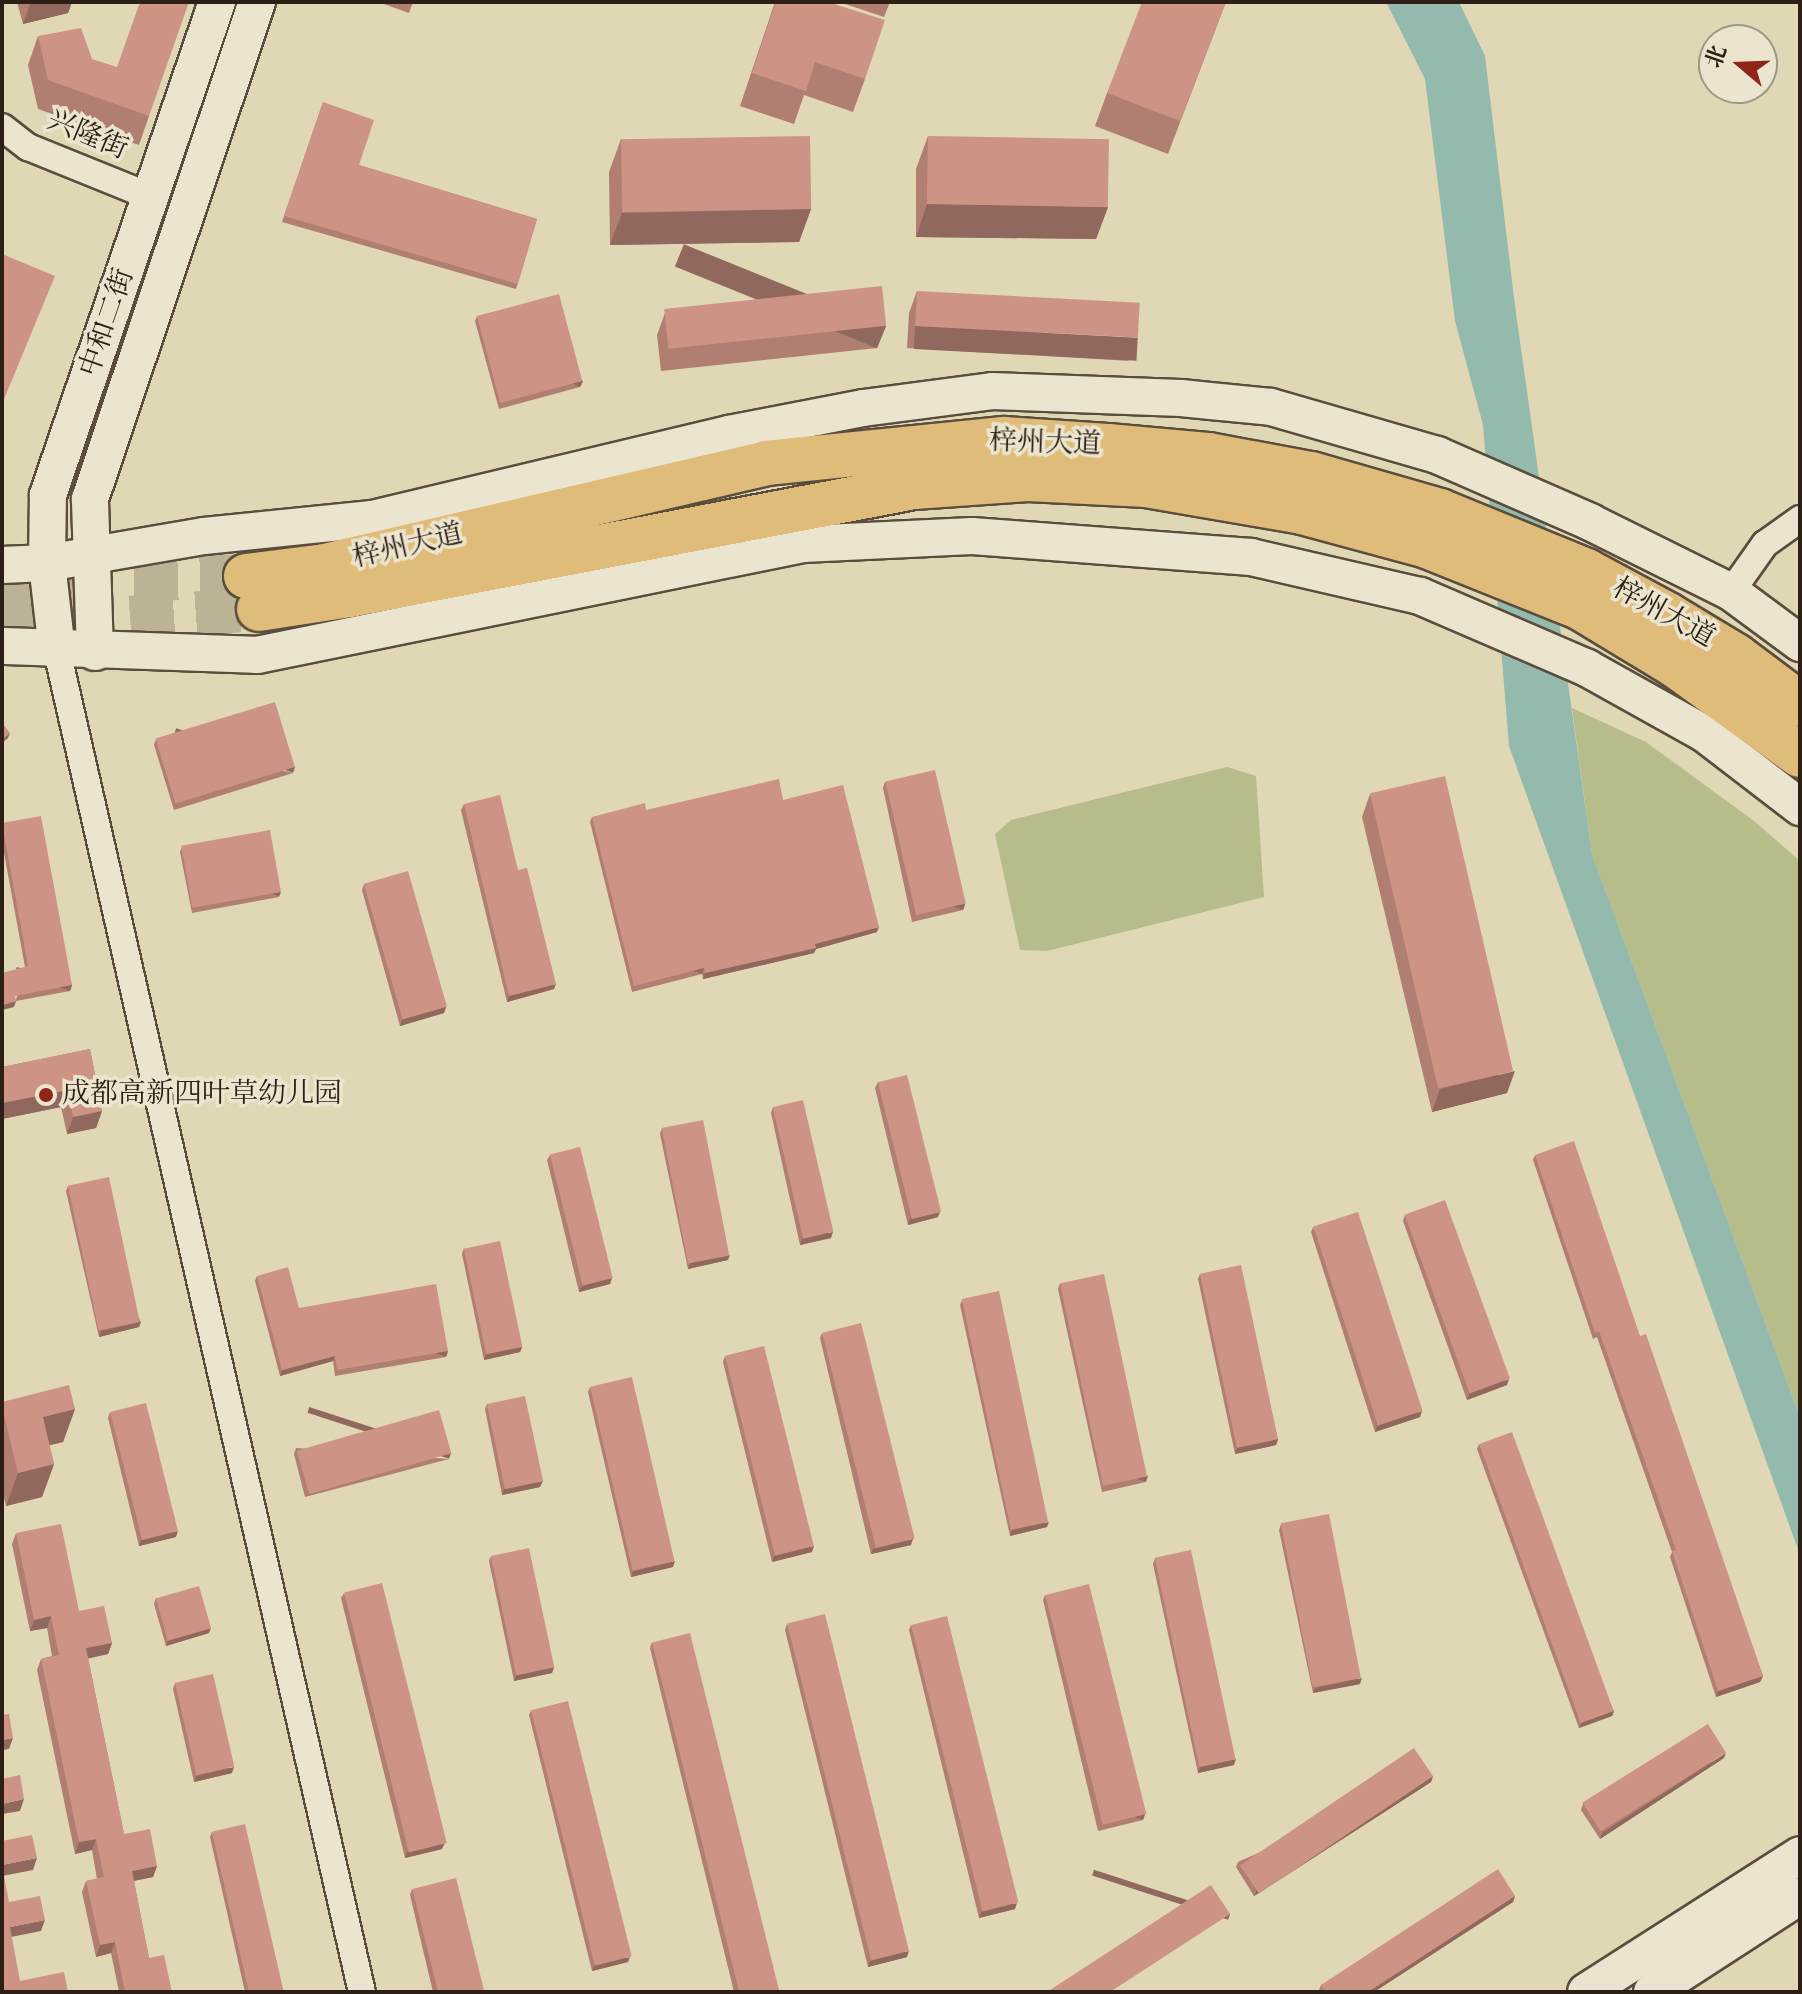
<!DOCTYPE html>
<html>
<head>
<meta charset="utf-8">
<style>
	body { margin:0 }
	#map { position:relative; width:1802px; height:1994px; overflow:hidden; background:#e0d7b5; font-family:"Old Standard TT","Noto Serif SC",serif }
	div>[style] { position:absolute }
	.green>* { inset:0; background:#b6bd8b }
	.water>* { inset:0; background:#94baad }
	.highway-tunnel>* { height:44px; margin-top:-22px; transform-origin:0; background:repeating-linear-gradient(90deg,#bcb295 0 44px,transparent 0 66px) }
	.roads { filter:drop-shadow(2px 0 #5a4d3d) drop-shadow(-2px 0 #5a4d3d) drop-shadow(0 2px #5a4d3d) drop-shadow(0 -2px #5a4d3d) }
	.street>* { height:26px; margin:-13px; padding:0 13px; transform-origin:13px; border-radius:13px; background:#ebe5cf }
	.secondary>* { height:36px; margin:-18px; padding:0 18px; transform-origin:18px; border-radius:18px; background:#ebe5cf }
	.highway>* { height:44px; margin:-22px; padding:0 22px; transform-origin:22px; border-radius:22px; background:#e0bc7a }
	.wall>* { inset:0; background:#b07f72 }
	.shaded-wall>* { inset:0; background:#90685d; transform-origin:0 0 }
	.building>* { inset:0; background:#cd9485; transform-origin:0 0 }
	.dots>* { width:22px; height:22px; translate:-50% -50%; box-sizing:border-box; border:4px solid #ebe5cf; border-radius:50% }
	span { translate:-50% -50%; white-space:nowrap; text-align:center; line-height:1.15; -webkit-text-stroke:7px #ebe5cf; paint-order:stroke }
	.street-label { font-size:28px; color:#2d1f15 }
	.poi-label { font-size:28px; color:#2d1f15 }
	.left { translate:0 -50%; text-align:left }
	.frame { position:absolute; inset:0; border:4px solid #2d1f15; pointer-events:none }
	.north { position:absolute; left:1698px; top:24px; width:80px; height:80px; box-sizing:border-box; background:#ebe5cf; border:2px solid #9f9685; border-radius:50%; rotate:289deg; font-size:22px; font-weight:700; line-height:32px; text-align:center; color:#2d1f15 }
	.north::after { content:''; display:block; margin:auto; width:28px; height:36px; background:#8f2418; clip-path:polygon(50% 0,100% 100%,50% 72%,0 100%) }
</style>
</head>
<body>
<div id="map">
	<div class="green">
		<div style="clip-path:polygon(1572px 708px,1646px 742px,1754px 821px,1800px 861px,1800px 1417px,1592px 854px)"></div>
		<div style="clip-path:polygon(1227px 767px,1256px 776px,1264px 897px,1047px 951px,1020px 950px,995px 834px,1011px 820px)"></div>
	</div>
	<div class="water">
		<div style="clip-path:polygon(1386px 2px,1459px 2px,1485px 56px,1515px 306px,1592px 854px,1800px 1417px,1800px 1555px,1509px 746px,1483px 425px,1455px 321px,1425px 79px)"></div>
	</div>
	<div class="highway-tunnel">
		<div style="left:2px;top:583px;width:244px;rotate:-1.6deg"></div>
		<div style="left:2px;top:613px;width:128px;rotate:2.2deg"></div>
		<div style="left:130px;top:618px;width:129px;rotate:-4deg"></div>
	</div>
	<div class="roads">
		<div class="street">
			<div style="left:2px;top:127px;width:33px;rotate:38deg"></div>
			<div style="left:28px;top:147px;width:134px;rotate:22deg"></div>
			<div style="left:1731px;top:592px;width:59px;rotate:-54.7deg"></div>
			<div style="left:1765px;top:544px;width:43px;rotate:-35.5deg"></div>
			<div style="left:57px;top:651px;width:1375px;rotate:77.19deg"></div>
		</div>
		<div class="secondary">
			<div style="left:2px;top:565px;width:45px;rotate:-2.5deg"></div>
			<div style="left:47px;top:563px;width:159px;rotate:-9.8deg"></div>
			<div style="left:204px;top:536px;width:169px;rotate:-5.8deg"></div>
			<div style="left:372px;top:519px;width:367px;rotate:-13.4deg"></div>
			<div style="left:729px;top:434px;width:136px;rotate:-11deg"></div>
			<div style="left:863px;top:408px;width:130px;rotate:-7.5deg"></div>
			<div style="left:992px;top:391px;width:189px;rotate:2.1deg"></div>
			<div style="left:1181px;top:398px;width:90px;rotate:5.7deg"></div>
			<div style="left:1271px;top:407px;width:173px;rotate:16.1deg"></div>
			<div style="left:1437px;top:455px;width:167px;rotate:23.6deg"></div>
			<div style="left:1590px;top:522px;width:157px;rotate:26.4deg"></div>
			<div style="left:1731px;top:592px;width:86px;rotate:36.5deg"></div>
			<div style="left:2px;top:646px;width:255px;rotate:2deg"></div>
			<div style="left:257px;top:655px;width:557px;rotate:-11.49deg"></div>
			<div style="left:803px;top:544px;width:169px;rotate:-2.7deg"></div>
			<div style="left:972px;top:536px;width:280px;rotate:4.3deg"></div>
			<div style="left:1251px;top:557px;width:173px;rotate:13deg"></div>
			<div style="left:1420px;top:596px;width:182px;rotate:23.3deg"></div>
			<div style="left:1587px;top:668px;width:135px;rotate:29.2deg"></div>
			<div style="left:1705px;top:734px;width:120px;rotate:37.5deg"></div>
			<div style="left:57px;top:651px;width:89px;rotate:-96.5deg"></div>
			<div style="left:47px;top:563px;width:68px;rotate:-89.2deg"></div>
			<div style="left:48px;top:495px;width:521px;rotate:-71.08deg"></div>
			<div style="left:95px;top:652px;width:153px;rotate:-91.9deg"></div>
			<div style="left:90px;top:499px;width:524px;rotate:-71.43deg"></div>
			<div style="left:1586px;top:1992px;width:254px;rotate:-32.6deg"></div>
			<div style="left:1652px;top:1992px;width:176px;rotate:-33deg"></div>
		</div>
		<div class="highway">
			<div style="left:246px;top:576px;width:80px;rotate:-7.2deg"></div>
			<div style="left:325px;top:566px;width:453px;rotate:-13.1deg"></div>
			<div style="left:766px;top:463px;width:239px;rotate:-5.8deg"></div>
			<div style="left:1004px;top:439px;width:104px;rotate:3.9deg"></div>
			<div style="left:1108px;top:446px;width:100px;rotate:5.1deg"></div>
			<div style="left:1208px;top:455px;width:105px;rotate:10.5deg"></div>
			<div style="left:1311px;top:474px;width:134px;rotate:16deg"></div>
			<div style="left:1440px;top:511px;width:158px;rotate:22.3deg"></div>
			<div style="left:1586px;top:571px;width:93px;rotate:28.2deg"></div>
			<div style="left:1668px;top:615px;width:79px;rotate:31.1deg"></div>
			<div style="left:1736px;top:656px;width:80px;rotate:36.9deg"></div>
			<div style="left:259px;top:609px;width:91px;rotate:-8.8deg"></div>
			<div style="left:349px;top:595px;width:575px;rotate:-10.82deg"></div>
			<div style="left:914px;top:487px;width:114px;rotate:-4deg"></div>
			<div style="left:1028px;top:479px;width:118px;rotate:2.9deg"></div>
			<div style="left:1146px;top:485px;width:158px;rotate:9.8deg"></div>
			<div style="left:1302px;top:512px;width:130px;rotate:15.2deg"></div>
			<div style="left:1427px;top:546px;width:166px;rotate:21.9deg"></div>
			<div style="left:1581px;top:608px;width:110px;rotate:31.2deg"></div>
			<div style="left:1675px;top:665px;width:154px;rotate:35.8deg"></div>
		</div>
	</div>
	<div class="wall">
		<div style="clip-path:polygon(17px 2px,72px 2px,68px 13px,23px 24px)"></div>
		<div style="clip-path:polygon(378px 2px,413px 2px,409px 13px)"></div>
		<div style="clip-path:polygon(775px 2px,835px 2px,834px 4px,865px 79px,853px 112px,804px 95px,794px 124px,740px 106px)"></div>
		<div style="clip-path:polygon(839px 2px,890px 2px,884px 17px)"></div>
		<div style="clip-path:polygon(1226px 2px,1168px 154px,1095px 126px,1107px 93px)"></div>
		<div style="clip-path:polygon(38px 36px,92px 59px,149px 116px,139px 145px,38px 109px,28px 65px)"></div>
		<div style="clip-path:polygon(323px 102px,359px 165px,537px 219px,516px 289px,282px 222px)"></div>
		<div style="clip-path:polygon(928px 136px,1108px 207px,1096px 239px,916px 237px,916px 169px)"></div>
		<div style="clip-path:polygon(621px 139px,811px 209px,799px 242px,610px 245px,609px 172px)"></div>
		<div style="clip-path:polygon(917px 291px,1130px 361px,907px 348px,909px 313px)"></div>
		<div style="clip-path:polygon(665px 313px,886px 326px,877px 348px,661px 371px,657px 335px)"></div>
		<div style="clip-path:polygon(477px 316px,583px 381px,580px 387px,499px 409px,475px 321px)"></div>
		<div style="clip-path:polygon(156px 739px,293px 773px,174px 810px,154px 745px)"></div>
		<div style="clip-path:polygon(885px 782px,965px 904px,963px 910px,912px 922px,883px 788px)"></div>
		<div style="clip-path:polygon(1370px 794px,1507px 1093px,1432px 1112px,1362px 817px)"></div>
		<div style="clip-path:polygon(783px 800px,877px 932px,816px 949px,814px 953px,703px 979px,702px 974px,632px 992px,590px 822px,592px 817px,646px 810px)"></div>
		<div style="clip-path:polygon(464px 804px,518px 870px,554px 989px,507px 1002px,461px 810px)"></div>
		<div style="clip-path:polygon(2px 823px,72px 985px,70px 991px,16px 1001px,14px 1007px,25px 967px,2px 842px)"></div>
		<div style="clip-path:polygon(182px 847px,279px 897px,192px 913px,180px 852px)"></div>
		<div style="clip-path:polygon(364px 884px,446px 1007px,444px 1013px,400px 1026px,362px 890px)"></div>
		<div style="clip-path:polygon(90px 1049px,102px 1111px,96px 1128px,67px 1134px,61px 1107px,2px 1119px,2px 1067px)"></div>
		<div style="clip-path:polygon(878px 1082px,938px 1217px,908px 1225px,875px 1088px)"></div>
		<div style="clip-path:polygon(773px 1107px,831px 1238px,800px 1245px,771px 1113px)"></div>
		<div style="clip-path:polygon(662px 1128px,728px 1260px,688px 1269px,660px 1134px)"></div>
		<div style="clip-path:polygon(550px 1155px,612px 1278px,610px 1284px,579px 1292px,547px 1160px)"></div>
		<div style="clip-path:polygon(1535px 1155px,1640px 1336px,1763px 1676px,1760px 1682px,1716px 1697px,1670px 1557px,1672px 1552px,1597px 1337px,1593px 1339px,1533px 1160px)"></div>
		<div style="clip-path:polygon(68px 1186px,141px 1322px,139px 1327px,99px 1337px,66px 1191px)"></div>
		<div style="clip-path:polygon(1405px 1215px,1507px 1385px,1467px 1400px,1403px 1221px)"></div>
		<div style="clip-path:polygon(1313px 1227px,1420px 1417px,1375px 1432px,1311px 1232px)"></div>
		<div style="clip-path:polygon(464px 1248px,522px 1347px,520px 1352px,484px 1360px,462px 1254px)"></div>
		<div style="clip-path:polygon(1200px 1274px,1278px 1439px,1276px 1445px,1235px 1454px,1198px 1279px)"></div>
		<div style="clip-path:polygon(257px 1276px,299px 1308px,448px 1351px,446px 1357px,335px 1376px,333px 1361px,280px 1376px,255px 1281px)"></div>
		<div style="clip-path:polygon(1060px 1283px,1146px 1482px,1102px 1492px,1058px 1289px)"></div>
		<div style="clip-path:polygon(962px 1300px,1047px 1527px,1010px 1536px,960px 1305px)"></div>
		<div style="clip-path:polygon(822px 1333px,911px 1545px,871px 1554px,820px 1338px)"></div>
		<div style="clip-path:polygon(725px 1356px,812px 1552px,772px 1562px,723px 1362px)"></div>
		<div style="clip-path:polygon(590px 1387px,673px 1567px,631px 1577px,588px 1392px)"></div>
		<div style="clip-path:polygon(2px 1402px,75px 1409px,63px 1442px,49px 1445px,54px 1464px,42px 1497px,6px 1506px,2px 1489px)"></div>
		<div style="clip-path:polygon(487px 1404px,540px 1487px,502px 1495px,485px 1409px)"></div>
		<div style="clip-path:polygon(110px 1412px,176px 1537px,139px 1546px,108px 1418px)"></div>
		<div style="clip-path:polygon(1479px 1444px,1614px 1711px,1612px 1716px,1579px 1728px,1477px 1449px)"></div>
		<div style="clip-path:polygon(296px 1448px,449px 1459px,305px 1497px,294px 1454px)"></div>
		<div style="clip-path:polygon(1281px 1524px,1360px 1684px,1313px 1693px,1279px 1530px)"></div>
		<div style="clip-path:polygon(16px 1533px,79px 1611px,112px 1643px,108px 1654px,88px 1658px,124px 1834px,157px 1866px,153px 1877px,134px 1881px,149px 1958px,172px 1992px,119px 1992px,111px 1953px,96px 1957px,82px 1892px,86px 1881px,97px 1879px,92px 1850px,75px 1854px,37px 1670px,41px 1659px,52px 1656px,47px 1628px,30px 1631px,12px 1544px)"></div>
		<div style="clip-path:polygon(491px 1556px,554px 1667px,552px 1673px,514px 1681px,489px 1561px)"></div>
		<div style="clip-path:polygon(1155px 1558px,1234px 1765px,1198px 1773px,1153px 1564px)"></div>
		<div style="clip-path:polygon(344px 1593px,442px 1849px,405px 1858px,341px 1598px)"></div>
		<div style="clip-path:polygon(1045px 1595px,1145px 1814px,1143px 1820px,1098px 1831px,1043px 1600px)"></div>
		<div style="clip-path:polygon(156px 1598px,209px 1633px,166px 1646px,154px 1604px)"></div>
		<div style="clip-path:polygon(787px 1624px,907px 1957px,868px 1967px,785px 1630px)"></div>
		<div style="clip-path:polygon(911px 1625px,1015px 1909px,979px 1918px,909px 1630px)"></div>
		<div style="clip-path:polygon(652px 1642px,777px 1992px,734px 1992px,650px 1648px)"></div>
		<div style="clip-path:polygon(175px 1683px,232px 1773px,194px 1782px,173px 1689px)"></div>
		<div style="clip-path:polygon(531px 1710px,628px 1962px,592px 1971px,529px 1715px)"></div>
		<div style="clip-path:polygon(1724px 1758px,1600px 1839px,1581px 1810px,1583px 1804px)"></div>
		<div style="clip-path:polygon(1433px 1776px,1431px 1782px,1254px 1896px,1236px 1867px,1238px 1862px)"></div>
		<div style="clip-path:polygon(212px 1832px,284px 1992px,245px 1992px,210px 1837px)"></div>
		<div style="clip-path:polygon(412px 1889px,484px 1992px,433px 1992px,410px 1895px)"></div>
		<div style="clip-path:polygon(1515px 1896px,1513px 1902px,1374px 1992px,1320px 1992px,1319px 1990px,1321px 1985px)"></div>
	</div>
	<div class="shaded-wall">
		<div style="clip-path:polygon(31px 2px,72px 2px,68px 13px,23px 24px)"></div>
		<div style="clip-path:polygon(927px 204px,1108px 207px,1096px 239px,916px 237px)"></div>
		<div style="clip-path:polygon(811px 209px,799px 242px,610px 245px,622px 213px)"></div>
		<div style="left:886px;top:326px;width:24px;height:218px;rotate:112deg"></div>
		<div style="left:915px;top:326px;width:223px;height:23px;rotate:3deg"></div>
		<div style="left:583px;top:381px;width:7px;height:85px;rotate:117deg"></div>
		<div style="clip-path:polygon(10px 733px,8px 738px,2px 743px,2px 739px)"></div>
		<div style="left:295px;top:767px;width:6px;height:125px;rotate:108deg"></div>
		<div style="left:281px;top:892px;width:5px;height:88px;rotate:112deg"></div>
		<div style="left:965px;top:904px;width:6px;height:52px;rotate:108deg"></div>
		<div style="clip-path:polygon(879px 927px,877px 932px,816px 949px,814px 953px,703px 979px,705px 973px)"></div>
		<div style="left:704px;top:968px;width:6px;height:72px;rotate:108deg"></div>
		<div style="clip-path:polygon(556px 984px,554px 989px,507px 1002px,509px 996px)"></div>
		<div style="left:72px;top:985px;width:6px;height:58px;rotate:108deg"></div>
		<div style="clip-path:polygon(16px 1001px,14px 1007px,2px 1010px,2px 1005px)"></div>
		<div style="clip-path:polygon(446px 1007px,444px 1013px,400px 1026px,402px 1020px)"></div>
		<div style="clip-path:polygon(1515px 1071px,1507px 1093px,1432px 1112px,1440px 1089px)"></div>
		<div style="clip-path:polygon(68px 1090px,61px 1107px,2px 1119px,2px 1103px)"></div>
		<div style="clip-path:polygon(102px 1111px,96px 1128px,67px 1134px,73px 1117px)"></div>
		<div style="clip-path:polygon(940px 1212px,938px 1217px,908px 1225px,910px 1219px)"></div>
		<div style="clip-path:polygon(833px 1232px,831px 1238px,800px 1245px,802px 1239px)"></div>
		<div style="clip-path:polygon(730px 1255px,728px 1260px,688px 1269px,690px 1263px)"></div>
		<div style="clip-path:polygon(612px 1278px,610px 1284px,579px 1292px,582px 1286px)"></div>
		<div style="clip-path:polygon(141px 1322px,139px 1327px,99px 1337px,101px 1331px)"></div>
		<div style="clip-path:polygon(522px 1347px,520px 1352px,484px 1360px,486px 1354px)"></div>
		<div style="left:448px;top:1351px;width:6px;height:113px;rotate:108deg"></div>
		<div style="clip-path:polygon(335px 1356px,333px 1361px,280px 1376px,282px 1370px)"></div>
		<div style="clip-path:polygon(1509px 1379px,1507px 1385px,1467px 1400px,1469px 1394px)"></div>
		<div style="clip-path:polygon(75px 1409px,63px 1442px,31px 1450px,43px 1417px)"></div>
		<div style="clip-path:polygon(1422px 1411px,1420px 1417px,1375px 1432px,1377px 1426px)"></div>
		<div style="clip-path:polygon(1278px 1439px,1276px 1445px,1235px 1454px,1237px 1448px)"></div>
		<div style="left:451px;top:1453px;width:6px;height:149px;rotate:108deg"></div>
		<div style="clip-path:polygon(54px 1464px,42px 1497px,6px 1506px,18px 1473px)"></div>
		<div style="left:1148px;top:1476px;width:6px;height:45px;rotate:108deg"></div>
		<div style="clip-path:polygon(543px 1481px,540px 1487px,502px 1495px,504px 1489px)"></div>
		<div style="clip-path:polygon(1049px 1522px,1047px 1527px,1010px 1536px,1012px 1530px)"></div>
		<div style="clip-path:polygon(178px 1531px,176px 1537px,139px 1546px,141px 1540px)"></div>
		<div style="clip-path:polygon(913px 1539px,911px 1545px,871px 1554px,873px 1549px)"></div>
		<div style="clip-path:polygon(814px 1546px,812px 1552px,772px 1562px,774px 1556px)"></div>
		<div style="clip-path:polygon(675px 1561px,673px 1567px,631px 1577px,633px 1571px)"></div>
		<div style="clip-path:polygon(51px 1616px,47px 1628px,30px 1631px,34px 1620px)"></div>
		<div style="clip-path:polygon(211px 1628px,209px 1633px,166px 1646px,168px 1640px)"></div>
		<div style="clip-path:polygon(112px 1643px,108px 1654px,82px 1660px,86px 1648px)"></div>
		<div style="clip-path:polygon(554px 1667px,552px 1673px,514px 1681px,516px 1675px)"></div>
		<div style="clip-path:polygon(1763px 1676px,1760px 1682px,1716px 1697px,1718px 1691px)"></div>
		<div style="clip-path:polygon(1362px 1678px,1360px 1684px,1313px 1693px,1315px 1688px)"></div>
		<div style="clip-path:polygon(1614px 1711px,1612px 1716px,1579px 1728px,1582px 1722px)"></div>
		<div style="clip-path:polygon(13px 1738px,9px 1749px,2px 1750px,2px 1740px)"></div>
		<div style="clip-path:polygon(1726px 1753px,1724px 1758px,1600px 1839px,1602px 1833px)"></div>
		<div style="clip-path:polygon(1236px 1759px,1234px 1765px,1198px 1773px,1200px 1767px)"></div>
		<div style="clip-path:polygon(234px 1767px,232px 1773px,194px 1782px,196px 1776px)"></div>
		<div style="clip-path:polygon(1433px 1776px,1431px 1782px,1254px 1896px,1257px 1890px)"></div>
		<div style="clip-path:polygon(24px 1799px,20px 1811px,2px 1814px,2px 1804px)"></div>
		<div style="left:1145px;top:1814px;width:6px;height:46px;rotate:108deg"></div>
		<div style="clip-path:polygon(96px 1839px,92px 1850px,75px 1854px,79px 1842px)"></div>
		<div style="clip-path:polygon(445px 1843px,442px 1849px,405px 1858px,407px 1852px)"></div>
		<div style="clip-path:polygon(37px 1858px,33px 1870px,2px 1876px,2px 1865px)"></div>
		<div style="clip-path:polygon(157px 1866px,153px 1877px,128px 1882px,132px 1871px)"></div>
		<div style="clip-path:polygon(1515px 1896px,1513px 1902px,1374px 1992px,1368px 1992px)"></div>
		<div style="clip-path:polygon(1017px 1903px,1015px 1909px,979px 1918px,981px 1912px)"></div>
		<div style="left:1230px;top:1914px;width:6px;height:143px;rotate:108deg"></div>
		<div style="clip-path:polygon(45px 1920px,41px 1931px,6px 1938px,10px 1927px)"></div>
		<div style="clip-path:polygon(115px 1942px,111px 1953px,96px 1957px,100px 1945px)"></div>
		<div style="clip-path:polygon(909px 1951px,907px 1957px,868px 1967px,870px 1961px)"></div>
		<div style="clip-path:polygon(630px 1957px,628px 1962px,592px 1971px,594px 1966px)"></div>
	</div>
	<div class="building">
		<div style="clip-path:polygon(140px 2px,189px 2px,149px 116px,48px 80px,38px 36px,81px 28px,92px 59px,117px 67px)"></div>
		<div style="clip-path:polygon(776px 2px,835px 2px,834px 4px,885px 20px,865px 79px,815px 62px,806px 91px,752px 73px)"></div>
		<div style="clip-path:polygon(1142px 2px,1226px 2px,1180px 121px,1107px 93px)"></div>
		<div style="clip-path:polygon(323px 102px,374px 120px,359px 165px,537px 219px,518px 284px,284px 216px)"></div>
		<div style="left:810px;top:136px;width:73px;height:189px;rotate:89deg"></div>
		<div style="left:928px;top:136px;width:181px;height:68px;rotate:1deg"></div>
		<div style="clip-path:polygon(2px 254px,55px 276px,2px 404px)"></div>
		<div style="left:882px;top:286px;width:40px;height:219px;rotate:84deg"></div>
		<div style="left:917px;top:291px;width:223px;height:35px;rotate:3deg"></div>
		<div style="left:559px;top:294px;width:90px;height:85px;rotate:75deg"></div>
		<div style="left:275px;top:702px;width:68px;height:125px;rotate:73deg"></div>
		<div style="clip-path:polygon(2px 723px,10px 733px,2px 739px)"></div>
		<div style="left:935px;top:770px;width:137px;height:51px;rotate:77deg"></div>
		<div style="left:1445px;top:776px;width:303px;height:77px;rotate:77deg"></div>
		<div style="clip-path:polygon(779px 779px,783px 800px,843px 785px,879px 927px,815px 944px,816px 948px,705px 973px,704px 968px,634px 986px,592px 817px,645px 803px,646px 810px)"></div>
		<div style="clip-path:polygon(500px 795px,518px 870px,527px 868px,556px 984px,509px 996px,464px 804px)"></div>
		<div style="clip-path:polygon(41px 816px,72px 985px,15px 996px,16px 1001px,2px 1005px,2px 973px,28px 966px,2px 823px)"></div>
		<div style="left:270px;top:830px;width:63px;height:90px;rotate:80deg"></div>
		<div style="left:408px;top:871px;width:141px;height:46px;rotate:74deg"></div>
		<div style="clip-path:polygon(90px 1049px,102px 1111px,73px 1117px,68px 1090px,2px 1103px,2px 1067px)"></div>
		<div style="left:907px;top:1075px;width:141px;height:30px;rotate:76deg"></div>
		<div style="left:803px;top:1100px;width:135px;height:31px;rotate:77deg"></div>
		<div style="left:703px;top:1120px;width:138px;height:42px;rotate:79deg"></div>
		<div style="clip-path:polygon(1574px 1141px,1640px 1336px,1646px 1334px,1763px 1676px,1718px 1691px,1672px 1551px,1676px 1550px,1599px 1331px,1595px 1333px,1535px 1155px)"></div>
		<div style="left:580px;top:1147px;width:135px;height:31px;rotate:76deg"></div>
		<div style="left:109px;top:1177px;width:148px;height:42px;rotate:78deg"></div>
		<div style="left:1445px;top:1200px;width:190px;height:43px;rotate:70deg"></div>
		<div style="left:1358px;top:1212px;width:209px;height:47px;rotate:72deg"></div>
		<div style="left:500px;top:1241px;width:108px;height:37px;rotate:78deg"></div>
		<div style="left:1241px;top:1265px;width:178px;height:42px;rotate:78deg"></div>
		<div style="clip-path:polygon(288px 1267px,299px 1308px,436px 1284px,448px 1351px,337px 1370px,335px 1356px,282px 1370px,257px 1276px)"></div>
		<div style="left:1104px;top:1274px;width:207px;height:45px;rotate:78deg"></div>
		<div style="left:999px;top:1291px;width:236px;height:38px;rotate:78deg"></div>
		<div style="left:861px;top:1323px;width:222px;height:40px;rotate:76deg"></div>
		<div style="left:764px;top:1346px;width:206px;height:40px;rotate:76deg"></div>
		<div style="left:632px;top:1377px;width:189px;height:43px;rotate:77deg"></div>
		<div style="clip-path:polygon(69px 1385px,75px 1409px,43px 1417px,54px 1464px,18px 1473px,2px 1407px,2px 1402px)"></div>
		<div style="left:525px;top:1396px;width:87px;height:39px;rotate:78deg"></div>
		<div style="left:146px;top:1403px;width:132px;height:37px;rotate:76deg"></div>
		<div style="left:439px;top:1410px;width:45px;height:148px;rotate:74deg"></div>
		<div style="left:1512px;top:1432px;width:297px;height:35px;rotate:70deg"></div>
		<div style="left:1329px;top:1514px;width:167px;height:49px;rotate:79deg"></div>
		<div style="clip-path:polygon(61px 1524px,79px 1611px,104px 1606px,112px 1643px,86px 1648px,124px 1834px,150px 1829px,157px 1866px,132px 1871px,149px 1958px,164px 1955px,172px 1992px,125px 1992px,115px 1942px,100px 1945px,86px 1881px,104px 1877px,96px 1839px,79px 1842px,41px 1659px,59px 1655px,51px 1616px,34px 1620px,16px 1533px)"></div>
		<div style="left:529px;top:1548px;width:122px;height:39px;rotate:78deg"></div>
		<div style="left:1191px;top:1550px;width:214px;height:37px;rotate:78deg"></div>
		<div style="left:382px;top:1583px;width:268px;height:39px;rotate:76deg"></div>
		<div style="left:1089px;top:1584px;width:237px;height:45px;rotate:76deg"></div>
		<div style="left:199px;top:1586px;width:44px;height:45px;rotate:74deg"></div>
		<div style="left:825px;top:1614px;width:347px;height:39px;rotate:76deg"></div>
		<div style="left:947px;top:1616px;width:295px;height:37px;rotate:76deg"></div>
		<div style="left:690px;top:1633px;width:369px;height:39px;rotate:76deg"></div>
		<div style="left:213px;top:1674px;width:95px;height:39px;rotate:77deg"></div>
		<div style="left:568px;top:1701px;width:263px;height:38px;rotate:76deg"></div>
		<div style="clip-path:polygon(9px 1714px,13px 1738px,2px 1740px,2px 1715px)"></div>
		<div style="left:1708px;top:1724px;width:34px;height:148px;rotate:58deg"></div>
		<div style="left:1414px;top:1748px;width:34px;height:210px;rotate:56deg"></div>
		<div style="clip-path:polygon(20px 1775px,24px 1799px,2px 1804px,2px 1779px)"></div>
		<div style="left:245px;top:1824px;width:172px;height:34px;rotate:77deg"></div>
		<div style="clip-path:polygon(32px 1835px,37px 1858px,2px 1865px,9px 1902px,40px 1896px,45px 1920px,10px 1927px,20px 1981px,64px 1972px,68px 1992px,2px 1992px,2px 1841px)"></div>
		<div style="clip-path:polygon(1498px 1869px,1515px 1896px,1368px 1992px,1325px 1992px,1321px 1985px)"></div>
		<div style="left:456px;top:1878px;width:117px;height:45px;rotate:76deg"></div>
		<div style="clip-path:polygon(1211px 1885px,1230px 1914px,1110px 1992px,1047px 1992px)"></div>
	</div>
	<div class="dots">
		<div style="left:46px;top:1095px;background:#8f2418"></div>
	</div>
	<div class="street-label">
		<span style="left:87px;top:136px;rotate:23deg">兴隆街</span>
		<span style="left:108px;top:323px;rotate:-71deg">中和二街</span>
		<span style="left:1045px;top:444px;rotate:2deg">梓州大道</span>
		<span style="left:408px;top:547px;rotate:-13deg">梓州大道</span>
		<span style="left:1663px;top:614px;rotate:29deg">梓州大道</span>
	</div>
	<div class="poi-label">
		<span class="left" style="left:62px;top:1095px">成都高新四叶草幼儿园</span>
	</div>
	<div class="frame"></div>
	<div class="north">北</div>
</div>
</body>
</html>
